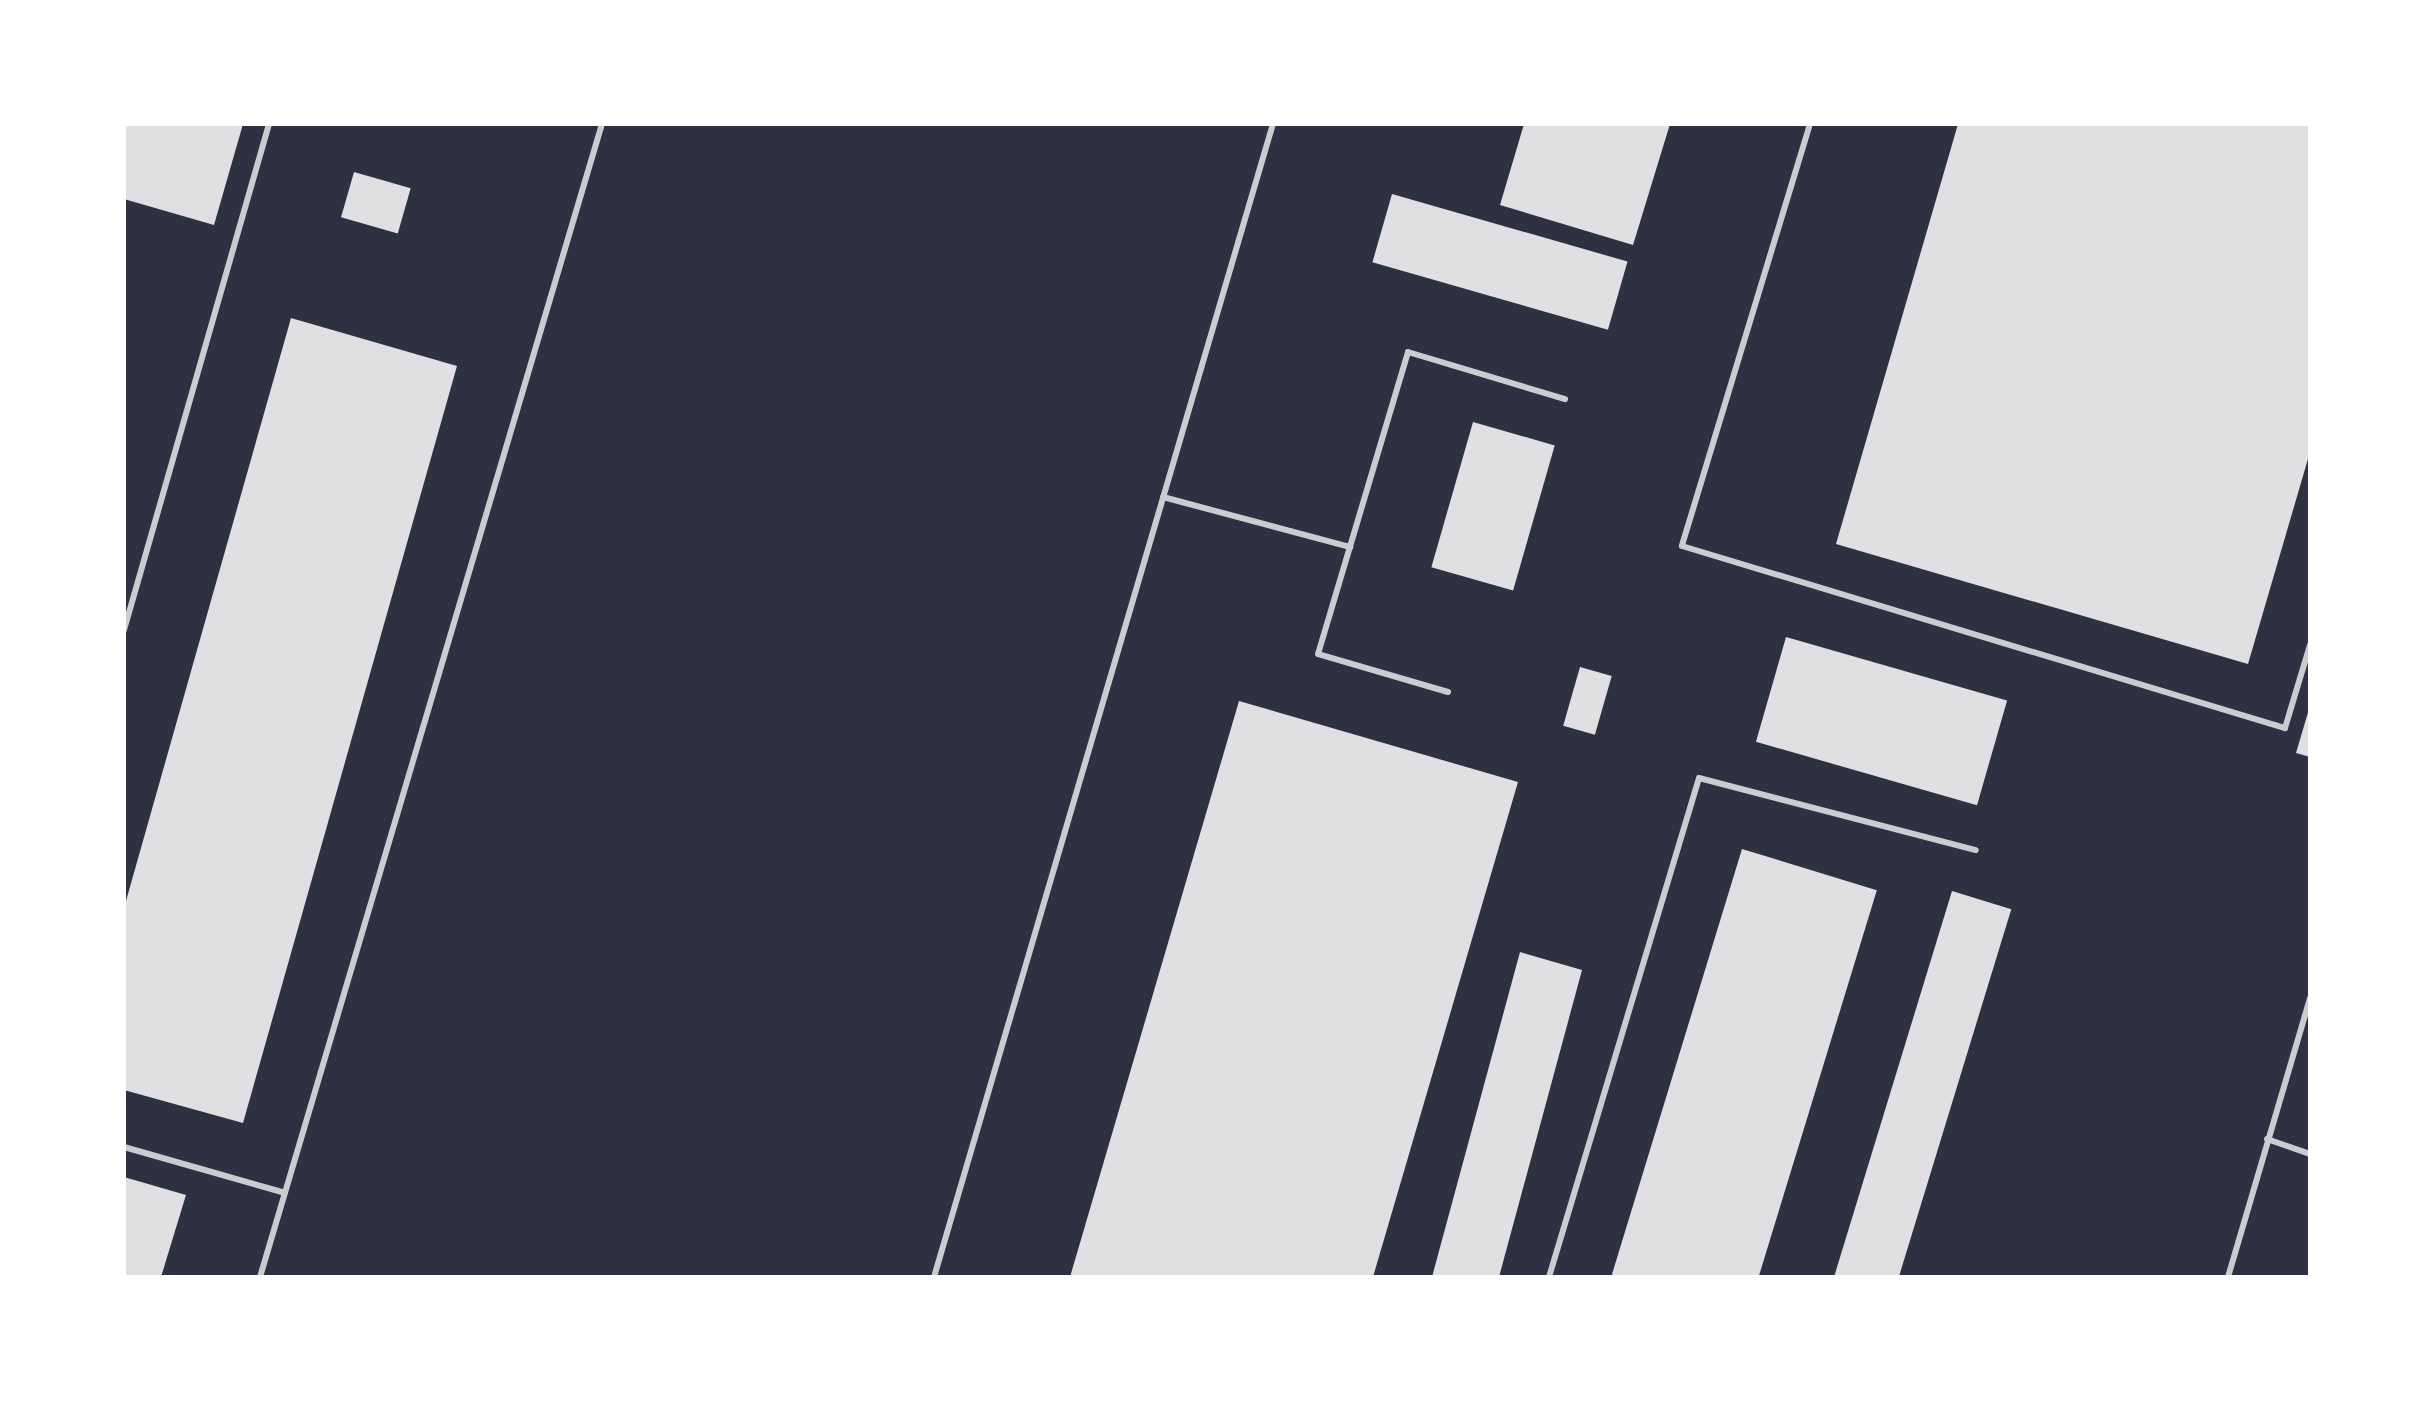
<!DOCTYPE html>
<html>
<head>
<meta charset="utf-8">
<style>
	body { margin:0 }
	#map { position:relative; width:2434px; height:1401px; overflow:hidden; background:#2d3142; font-family:"Alegreya Sans",sans-serif }
	div>[style] { position:absolute }
	.building>* { inset:0; background:#e0e0e3; transform-origin:0 0 }
	.service>* { height:6px; margin:-3px; padding:0 3px; transform-origin:3px; border-radius:3px; background:#caccd0 }
	span { translate:-50% -50%; white-space:nowrap; text-align:center; line-height:1.15; -webkit-text-stroke:6px #fff; paint-order:stroke }
	.frame { position:absolute; inset:0; border:126px solid #fff; pointer-events:none }
</style>
</head>
<body>
<div id="map">
	<div class="building">
		<div style="clip-path:polygon(124px 124px,243px 124px,214px 225px,124px 199px)"></div>
		<div style="clip-path:polygon(1524px 124px,1670px 124px,1633px 245px,1500px 205px)"></div>
		<div style="clip-path:polygon(1958px 124px,2310px 124px,2310px 452px,2248px 664px,1836px 544px)"></div>
		<div style="left:354px;top:172px;width:59px;height:47px;rotate:16deg"></div>
		<div style="left:1392px;top:194px;width:245px;height:71px;rotate:16deg"></div>
		<div style="clip-path:polygon(291px 318px,457px 366px,243px 1123px,124px 1090px,124px 908px)"></div>
		<div style="left:1473px;top:422px;width:85px;height:151px;rotate:16deg"></div>
		<div style="left:1786px;top:637px;width:230px;height:109px;rotate:16deg"></div>
		<div style="left:1580px;top:667px;width:33px;height:61px;rotate:16deg"></div>
		<div style="clip-path:polygon(1239px 701px,1518px 782px,1373px 1277px,1070px 1277px)"></div>
		<div style="clip-path:polygon(2309px 709px,2310px 709px,2310px 757px,2296px 753px)"></div>
		<div style="left:1742px;top:849px;width:141px;height:445px;rotate:17deg"></div>
		<div style="left:1952px;top:891px;width:62px;height:402px;rotate:17deg"></div>
		<div style="clip-path:polygon(1520px 952px,1582px 970px,1535px 1144px,1499px 1277px,1432px 1277px)"></div>
		<div style="clip-path:polygon(124px 1177px,186px 1195px,161px 1277px,124px 1277px)"></div>
	</div>
	<div class="service">
		<div style="left:1810px;top:124px;width:441px;rotate:106.9deg"></div>
		<div style="left:1682px;top:546px;width:630px;rotate:16.8deg"></div>
		<div style="left:2285px;top:728px;width:87px;rotate:-73.2deg"></div>
		<div style="left:1163px;top:497px;width:194px;rotate:15deg"></div>
		<div style="left:124px;top:630px;width:526px;rotate:-74.01deg"></div>
		<div style="left:1448px;top:692px;width:135px;rotate:-163.7deg"></div>
		<div style="left:1318px;top:654px;width:315px;rotate:-73.4deg"></div>
		<div style="left:1408px;top:352px;width:164px;rotate:16.7deg"></div>
		<div style="left:2267px;top:1139px;width:46px;rotate:19.2deg"></div>
		<div style="left:124px;top:1147px;width:167px;rotate:15.9deg"></div>
		<div style="left:260px;top:1277px;width:1203px;rotate:-73.48deg"></div>
		<div style="left:934px;top:1277px;width:1202px;rotate:-73.62deg"></div>
		<div style="left:1549px;top:1277px;width:521px;rotate:-73.27deg"></div>
		<div style="left:1699px;top:778px;width:286px;rotate:14.6deg"></div>
		<div style="left:2228px;top:1277px;width:291px;rotate:-73.6deg"></div>
	</div>
	<div class="frame"></div>
</div>
</body>
</html>
